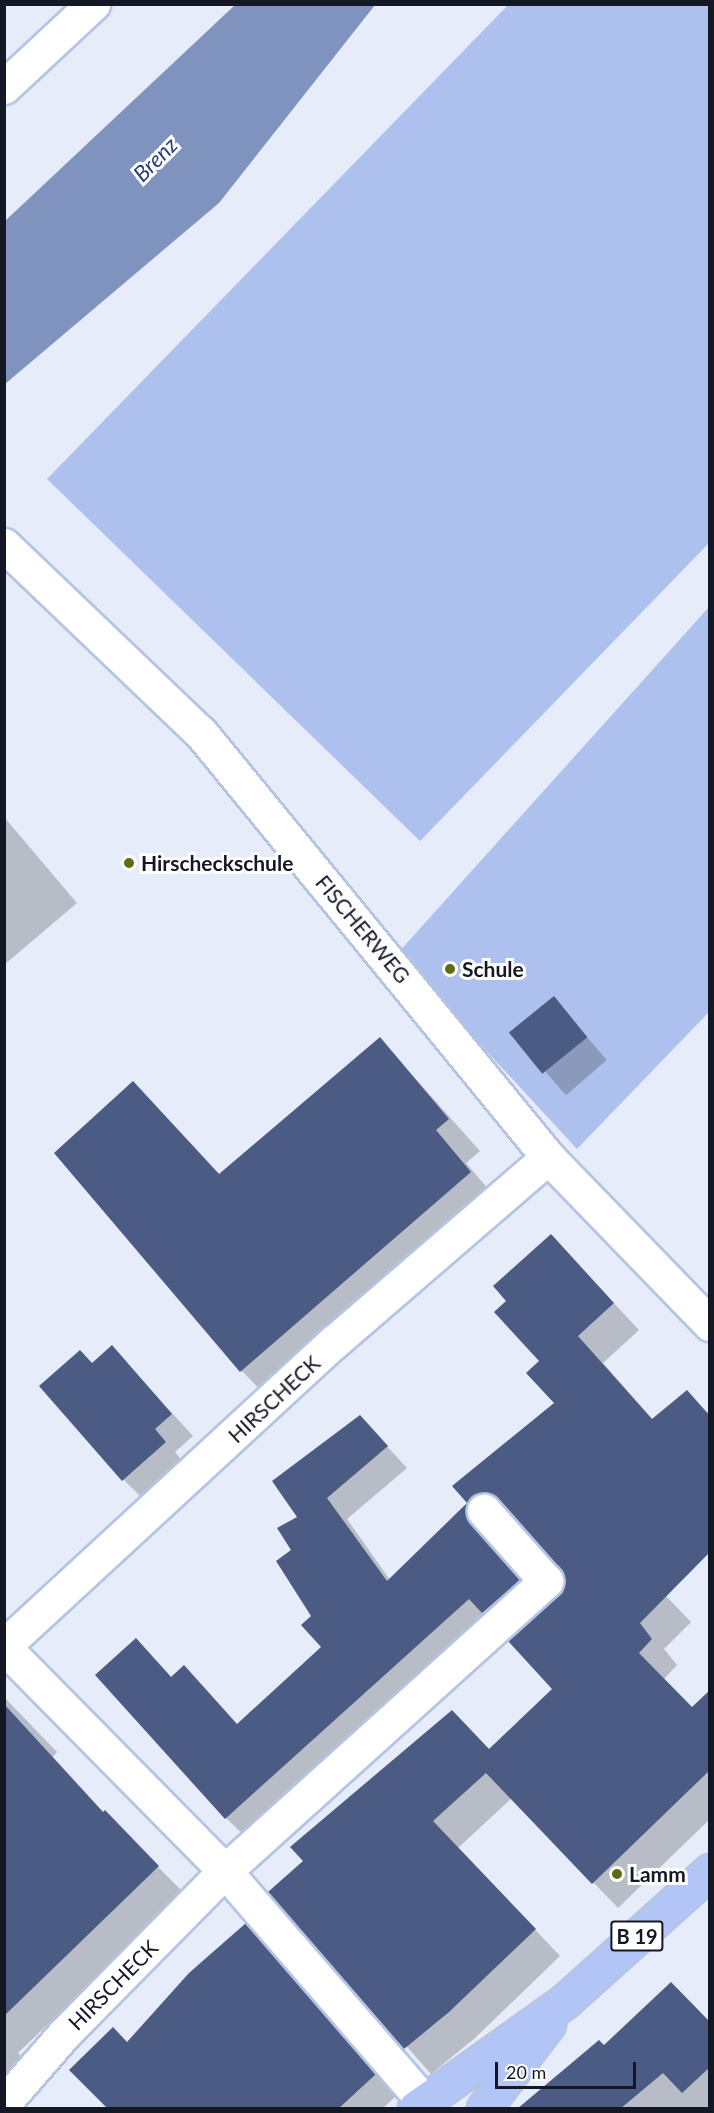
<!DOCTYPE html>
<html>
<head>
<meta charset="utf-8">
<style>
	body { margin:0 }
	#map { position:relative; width:714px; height:2113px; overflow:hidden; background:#e6ecf9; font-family:Lato,sans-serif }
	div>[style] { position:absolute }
	.green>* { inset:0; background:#aec0ed }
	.water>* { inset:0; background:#8092be }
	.shadow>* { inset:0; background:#0003; transform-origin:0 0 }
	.building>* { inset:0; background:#4b5b84; transform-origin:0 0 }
	.roads { filter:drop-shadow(2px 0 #b6c4e4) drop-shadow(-2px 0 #b6c4e4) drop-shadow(0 2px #b6c4e4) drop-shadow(0 -2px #b6c4e4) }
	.minor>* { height:33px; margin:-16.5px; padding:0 16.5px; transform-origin:16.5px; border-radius:16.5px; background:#fff }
	.primary>* { height:33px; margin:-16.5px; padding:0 16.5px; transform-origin:16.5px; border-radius:16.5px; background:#b3c5f7 }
	.dots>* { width:16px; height:16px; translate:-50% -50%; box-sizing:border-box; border:3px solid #fff; border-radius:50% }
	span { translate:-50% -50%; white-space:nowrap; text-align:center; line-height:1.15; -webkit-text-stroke:6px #fff; paint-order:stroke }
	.shield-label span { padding:2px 4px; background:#fff; border:2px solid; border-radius:4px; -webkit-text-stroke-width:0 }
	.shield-label { font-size:20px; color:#141824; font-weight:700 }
	.poi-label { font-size:21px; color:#141824; font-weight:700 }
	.left { translate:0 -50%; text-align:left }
	.street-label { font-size:21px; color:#141824 }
	.water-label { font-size:22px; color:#2b3e76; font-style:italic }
	.frame { position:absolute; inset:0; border:6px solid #141824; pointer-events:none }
	.scale { position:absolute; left:495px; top:2062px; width:141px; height:27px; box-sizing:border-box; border:3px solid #141824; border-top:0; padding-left:8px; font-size:18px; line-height:21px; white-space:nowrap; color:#141824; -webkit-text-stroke:4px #fff; paint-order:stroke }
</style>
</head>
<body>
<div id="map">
	<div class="green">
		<div style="clip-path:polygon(509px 4px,709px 5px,709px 543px,420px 841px,47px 479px)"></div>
		<div style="clip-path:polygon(709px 607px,709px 1012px,577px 1149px,397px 954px)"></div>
	</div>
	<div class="water">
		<div style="clip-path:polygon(235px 5px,375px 5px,219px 203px,5px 384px,5px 221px)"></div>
	</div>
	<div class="shadow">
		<div style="clip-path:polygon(4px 817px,77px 903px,4px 965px)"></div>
		<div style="left:553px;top:998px;width:82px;height:54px;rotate:49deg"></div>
		<div style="clip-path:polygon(380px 1039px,480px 1151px,466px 1163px,501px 1204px,272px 1402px,241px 1370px,133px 1083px,220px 1175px)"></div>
		<div style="clip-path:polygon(551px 1236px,639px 1330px,603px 1363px,653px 1420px,687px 1392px,710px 1415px,710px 1547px,596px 1523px,691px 1622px,664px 1649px,677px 1665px,664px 1679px,692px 1709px,710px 1692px,710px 1819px,618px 1908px,512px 1798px,458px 1848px,560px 1956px,475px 2038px,431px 2074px,270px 1892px,490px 1750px,554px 1689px,560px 1596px,566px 1576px,519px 1522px,507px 1518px,486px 1536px,539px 1601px,247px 1838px,226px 1818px,156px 1660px,172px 1678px,238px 1726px,323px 1647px,293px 1550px,299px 1517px,360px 1417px,407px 1468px,347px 1519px,390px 1580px,470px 1503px,454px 1487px,556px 1404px,541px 1361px,508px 1301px)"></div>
		<div style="clip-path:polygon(112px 1347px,193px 1436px,175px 1452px,186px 1465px,145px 1501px,124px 1480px)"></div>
		<div style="clip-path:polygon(4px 1697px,57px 1752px,53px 1757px,104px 1813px,184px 1893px,18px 2053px,37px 2072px,4px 2108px)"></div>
		<div style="clip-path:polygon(245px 1925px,396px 2096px,383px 2108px,110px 2108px,127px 2044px)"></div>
		<div style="clip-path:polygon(710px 2023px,710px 2108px,520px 2108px,604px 2047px)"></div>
	</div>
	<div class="building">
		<div style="left:554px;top:996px;width:53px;height:58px;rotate:51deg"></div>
		<div style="clip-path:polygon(380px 1037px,449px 1119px,436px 1130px,471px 1172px,240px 1372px,54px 1153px,133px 1081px,219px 1174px)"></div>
		<div style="clip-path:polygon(551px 1234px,614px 1303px,578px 1336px,652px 1419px,687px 1390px,710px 1416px,710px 1552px,640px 1623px,652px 1639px,639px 1653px,692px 1707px,710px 1690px,710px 1770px,592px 1884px,486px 1773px,433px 1821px,536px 1929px,449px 2012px,404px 2049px,268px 1892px,303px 1861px,290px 1847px,452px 1710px,489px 1749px,552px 1689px,508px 1641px,559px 1595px,564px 1577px,498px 1498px,481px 1493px,467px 1503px,452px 1486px,554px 1403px,526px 1373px,539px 1361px,494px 1312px,506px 1301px,493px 1286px)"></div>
		<div style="clip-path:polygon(112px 1345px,172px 1414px,155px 1429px,166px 1442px,122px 1481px,39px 1386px,80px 1350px,92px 1363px)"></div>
		<div style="clip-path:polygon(360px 1415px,388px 1446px,327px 1498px,387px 1581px,467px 1503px,466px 1514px,470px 1523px,520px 1580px,482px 1613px,469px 1599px,225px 1819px,95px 1675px,136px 1638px,171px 1677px,184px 1665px,237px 1724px,321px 1647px,301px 1625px,311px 1616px,276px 1561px,291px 1550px,277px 1528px,297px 1517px,272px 1481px)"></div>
		<div style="clip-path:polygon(4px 1704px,103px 1812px,105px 1810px,159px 1866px,4px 2016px)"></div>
		<div style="clip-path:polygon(246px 1923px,376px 2074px,338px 2109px,108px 2109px,69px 2070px,113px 2027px,127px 2042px,189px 1973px)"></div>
		<div style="clip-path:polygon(671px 1982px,710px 2022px,710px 2067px,682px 2093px,663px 2073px,620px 2109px,517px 2109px,599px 2040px,604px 2045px)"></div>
	</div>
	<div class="roads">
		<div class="minor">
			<div style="left:4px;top:87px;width:122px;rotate:-43deg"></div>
			<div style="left:4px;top:545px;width:272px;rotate:43.7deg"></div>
			<div style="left:201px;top:733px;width:548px;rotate:50.7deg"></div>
			<div style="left:548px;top:1157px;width:233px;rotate:45.9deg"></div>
			<div style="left:4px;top:1646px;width:449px;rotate:-42.7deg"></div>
			<div style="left:334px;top:1342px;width:283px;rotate:-40.8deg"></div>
			<div style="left:4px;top:1647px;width:315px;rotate:45.4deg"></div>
			<div style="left:225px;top:1871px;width:303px;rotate:49.2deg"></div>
			<div style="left:4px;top:2103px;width:91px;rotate:-49deg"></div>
			<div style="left:64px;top:2034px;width:229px;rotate:-45.4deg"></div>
			<div style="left:225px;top:1871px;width:433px;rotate:-42.1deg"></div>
			<div style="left:546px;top:1581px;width:94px;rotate:-131.5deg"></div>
		</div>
		<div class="primary">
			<div style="left:415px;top:2108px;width:184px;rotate:-35.5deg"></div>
			<div style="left:565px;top:2001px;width:195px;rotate:-41.9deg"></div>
			<div style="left:484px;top:2108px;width:106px;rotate:-52.7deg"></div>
		</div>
	</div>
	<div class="dots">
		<div style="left:129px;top:863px;background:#606c14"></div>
		<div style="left:450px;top:969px;background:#606c14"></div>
		<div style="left:617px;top:1874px;background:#606c14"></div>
	</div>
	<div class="shield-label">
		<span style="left:637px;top:1936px">B 19</span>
	</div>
	<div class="poi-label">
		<span class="left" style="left:141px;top:863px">Hirscheckschule</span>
		<span class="left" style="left:462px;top:969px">Schule</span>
		<span class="left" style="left:629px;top:1874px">Lamm</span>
	</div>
	<div class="street-label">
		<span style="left:363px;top:929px;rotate:50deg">FISCHERWEG</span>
		<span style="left:274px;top:1399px;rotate:-43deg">HIRSCHECK</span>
		<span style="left:113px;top:1985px;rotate:-45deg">HIRSCHECK</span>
	</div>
	<div class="water-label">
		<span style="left:155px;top:159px;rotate:-45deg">Brenz</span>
	</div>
	<div class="frame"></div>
	<div class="scale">20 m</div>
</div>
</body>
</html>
